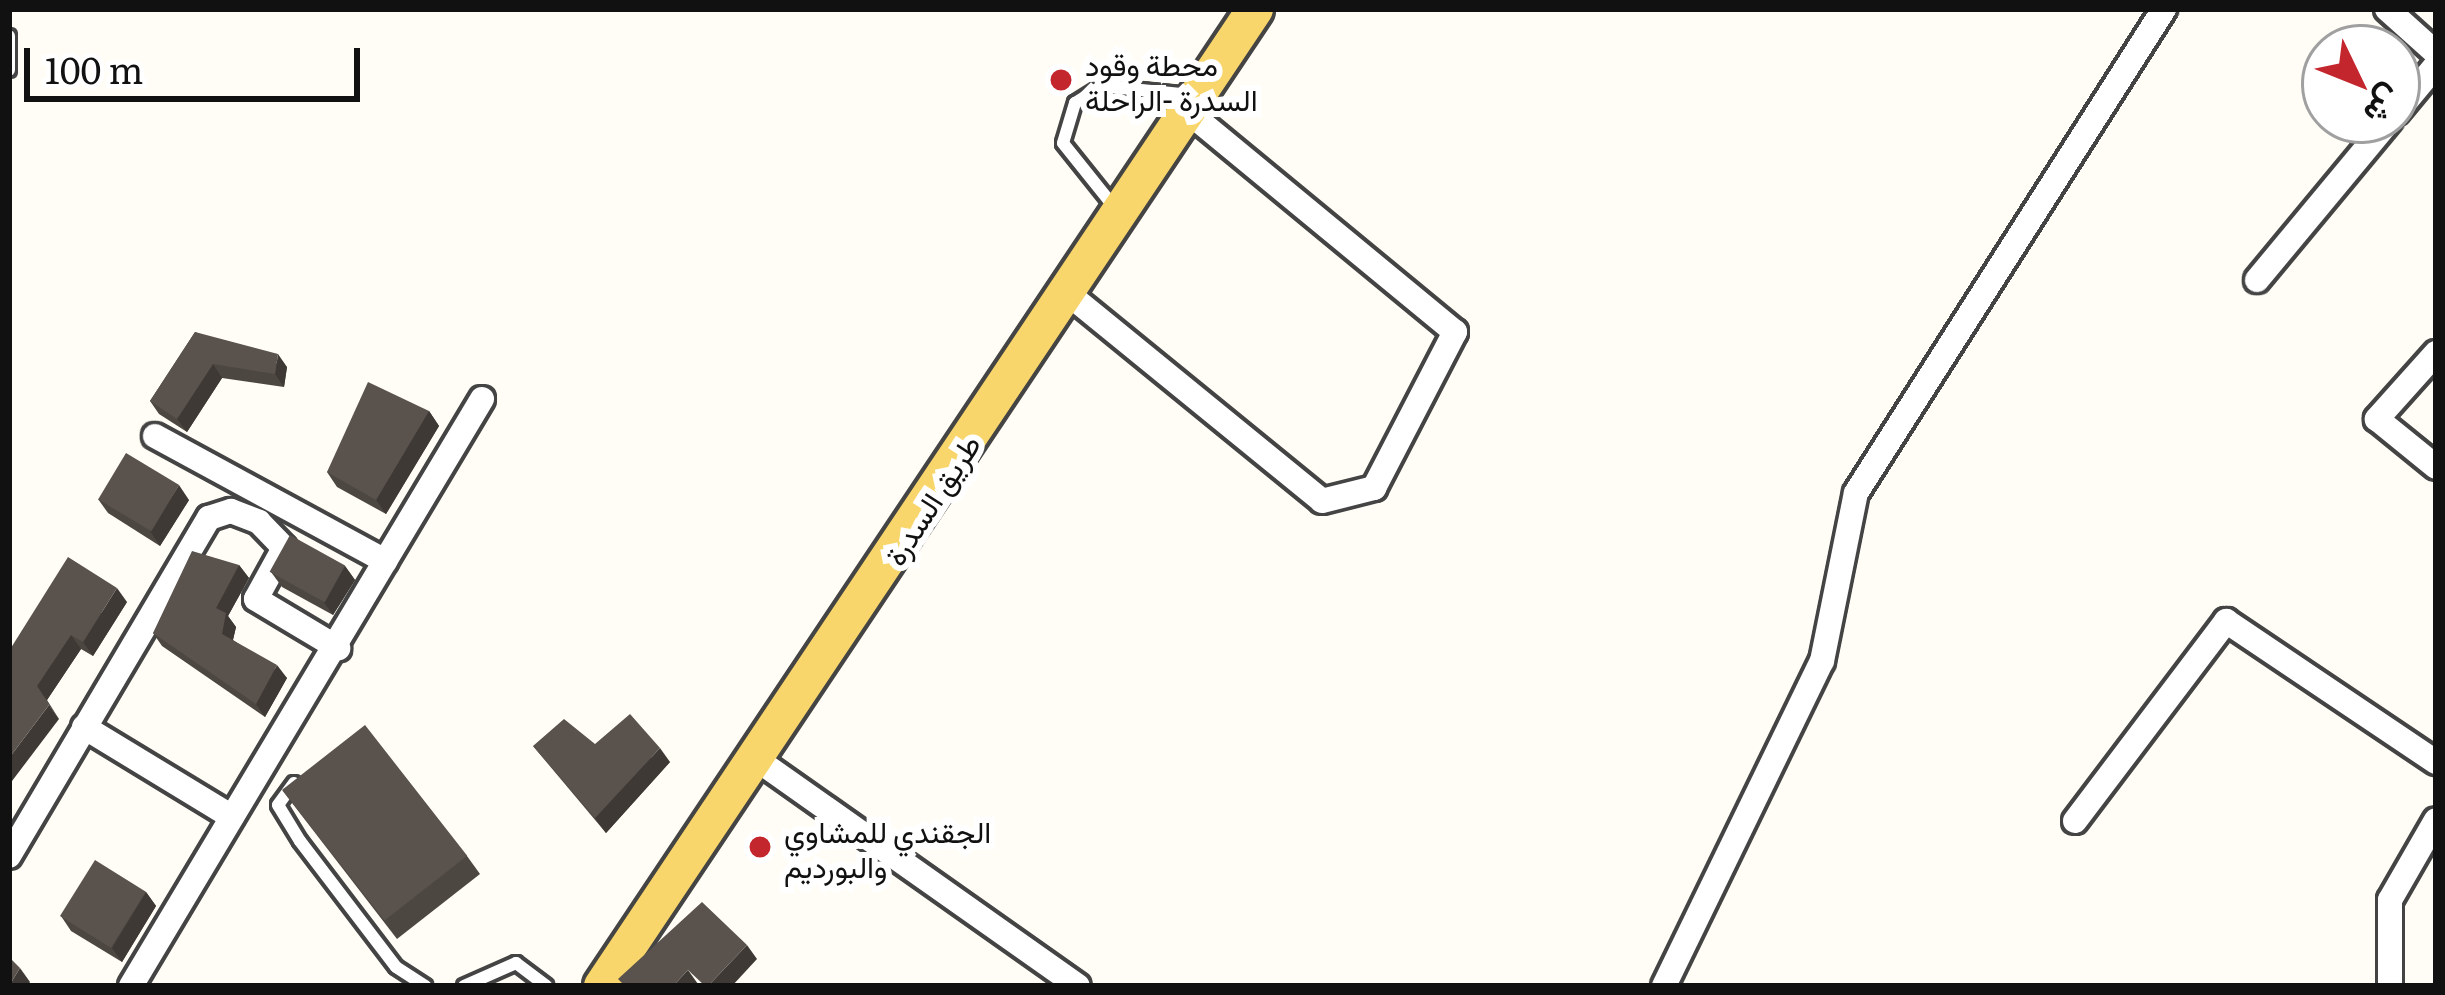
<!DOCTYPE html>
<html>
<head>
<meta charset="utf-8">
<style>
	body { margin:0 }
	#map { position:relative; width:2445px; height:995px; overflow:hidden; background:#fffdf5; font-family:Literata,Vazirmatn,serif }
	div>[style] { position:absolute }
	.roads { filter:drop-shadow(3px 0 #444) drop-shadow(-3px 0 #444) drop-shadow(0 3px #444) drop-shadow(0 -3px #444) }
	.lane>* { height:12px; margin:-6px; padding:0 6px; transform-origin:6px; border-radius:6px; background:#fff }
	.street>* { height:24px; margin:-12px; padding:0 12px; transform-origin:12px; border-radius:12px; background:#fff }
	.primary>* { height:36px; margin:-18px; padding:0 18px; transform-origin:18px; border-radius:18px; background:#f9d66b }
	.wall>* { inset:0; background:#4d4742 }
	.shaded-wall>* { inset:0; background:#3f3936 }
	.building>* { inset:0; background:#5a524d; transform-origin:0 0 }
	.dots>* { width:33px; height:33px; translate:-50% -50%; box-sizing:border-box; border:6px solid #fff; border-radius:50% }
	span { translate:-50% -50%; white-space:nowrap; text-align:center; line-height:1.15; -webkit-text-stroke:12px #fff; paint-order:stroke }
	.poi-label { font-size:30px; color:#111 }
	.left { translate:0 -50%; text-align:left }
	.street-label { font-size:30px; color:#111 }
	.frame { position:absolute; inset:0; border:12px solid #111; pointer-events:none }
	.north { position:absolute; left:2301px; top:24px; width:120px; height:120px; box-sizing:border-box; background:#fff; border:3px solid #a0a0a0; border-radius:50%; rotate:133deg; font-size:33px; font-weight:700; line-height:48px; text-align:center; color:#111 }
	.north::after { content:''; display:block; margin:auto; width:42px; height:54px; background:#c4262e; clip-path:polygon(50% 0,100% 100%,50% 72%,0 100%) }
	.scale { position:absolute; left:24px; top:48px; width:336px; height:54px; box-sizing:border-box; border:6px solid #111; border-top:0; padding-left:15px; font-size:36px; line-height:42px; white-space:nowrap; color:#111; -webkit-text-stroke:9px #fff; paint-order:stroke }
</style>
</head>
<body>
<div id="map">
	<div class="roads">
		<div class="lane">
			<div style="left:9px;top:36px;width:34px;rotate:90deg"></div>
			<div style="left:1115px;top:208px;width:83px;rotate:-128.7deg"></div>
			<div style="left:1063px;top:143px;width:42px;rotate:-73.3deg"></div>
			<div style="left:1075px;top:103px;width:32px;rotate:-32deg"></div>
			<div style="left:1102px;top:86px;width:89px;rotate:5.8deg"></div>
			<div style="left:294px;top:783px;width:27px;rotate:126deg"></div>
			<div style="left:278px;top:805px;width:42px;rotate:58.6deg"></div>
			<div style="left:300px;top:841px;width:158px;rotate:52.7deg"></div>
			<div style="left:396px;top:967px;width:35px;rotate:33deg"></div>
			<div style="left:464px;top:986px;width:57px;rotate:-23.9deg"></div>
			<div style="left:516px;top:963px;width:38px;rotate:37deg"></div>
		</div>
		<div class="street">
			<div style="left:2387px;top:9px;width:66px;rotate:41.9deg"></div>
			<div style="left:2397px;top:112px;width:61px;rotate:-50.3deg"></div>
			<div style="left:2257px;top:280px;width:208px;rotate:-50.3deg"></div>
			<div style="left:1066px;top:292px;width:330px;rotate:39.2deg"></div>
			<div style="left:1322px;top:501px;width:54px;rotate:-14deg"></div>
			<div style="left:1374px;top:488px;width:176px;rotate:-62.6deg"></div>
			<div style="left:1455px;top:332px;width:352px;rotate:-140.5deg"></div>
			<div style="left:2436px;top:353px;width:89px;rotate:131.8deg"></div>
			<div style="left:2377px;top:419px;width:76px;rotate:39.1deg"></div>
			<div style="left:155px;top:436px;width:262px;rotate:28.5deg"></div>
			<div style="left:84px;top:727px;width:173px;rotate:31.3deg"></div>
			<div style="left:759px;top:761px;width:390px;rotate:35.2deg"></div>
			<div style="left:2075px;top:821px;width:251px;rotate:-52.9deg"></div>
			<div style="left:2226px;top:621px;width:253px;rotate:33.9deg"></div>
			<div style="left:9px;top:856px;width:393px;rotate:-59.4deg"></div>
			<div style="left:209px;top:518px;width:23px;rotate:-18deg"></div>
			<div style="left:231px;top:511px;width:30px;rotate:21deg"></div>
			<div style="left:259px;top:522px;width:36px;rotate:46deg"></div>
			<div style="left:284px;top:548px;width:58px;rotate:118.8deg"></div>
			<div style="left:256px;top:599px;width:96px;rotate:30.9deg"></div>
			<div style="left:131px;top:986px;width:684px;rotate:-59.12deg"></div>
			<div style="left:1664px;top:986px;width:361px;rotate:-64.1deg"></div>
			<div style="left:1822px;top:661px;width:171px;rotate:-78.6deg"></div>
			<div style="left:1856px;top:493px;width:574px;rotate:-57.53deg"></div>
			<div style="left:2390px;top:986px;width:86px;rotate:-90deg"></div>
			<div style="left:2390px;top:900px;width:92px;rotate:-60.1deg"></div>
		</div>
		<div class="primary">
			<div style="left:602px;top:986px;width:1175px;rotate:-56.24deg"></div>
		</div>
	</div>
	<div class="wall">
		<div style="clip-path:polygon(195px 332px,287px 367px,284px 387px,222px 378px,187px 432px,159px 414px,150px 401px)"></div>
		<div style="clip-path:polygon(429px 411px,439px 426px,386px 514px,337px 487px,327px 472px)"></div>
		<div style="clip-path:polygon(98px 499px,189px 500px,160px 546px,108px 513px)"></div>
		<div style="clip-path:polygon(239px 565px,249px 578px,228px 616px,236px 627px,233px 640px,287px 678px,265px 717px,162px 646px,153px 633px)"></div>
		<div style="clip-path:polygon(345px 566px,355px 580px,333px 615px,282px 587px,271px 572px)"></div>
		<div style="clip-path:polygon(127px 602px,93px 656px,81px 649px,47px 700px,59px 719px,9px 651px)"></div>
		<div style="clip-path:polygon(595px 744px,670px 762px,606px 833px,533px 746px)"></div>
		<div style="clip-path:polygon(282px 790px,467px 856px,480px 874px,397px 939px)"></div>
		<div style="clip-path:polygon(146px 892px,156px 906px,122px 962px,71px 931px,61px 916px)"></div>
	</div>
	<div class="shaded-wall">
		<div style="clip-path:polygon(278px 354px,287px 367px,284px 387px,275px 374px)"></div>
		<div style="clip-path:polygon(213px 364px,222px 378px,187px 432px,177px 419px)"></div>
		<div style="clip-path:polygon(429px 411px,439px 426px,386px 514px,376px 500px)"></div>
		<div style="clip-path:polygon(179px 485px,189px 500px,160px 546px,150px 531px)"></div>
		<div style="clip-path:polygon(239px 565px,249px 578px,228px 616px,236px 627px,231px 648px,222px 634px,216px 608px)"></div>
		<div style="clip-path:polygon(345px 566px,355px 580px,333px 615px,323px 601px)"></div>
		<div style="clip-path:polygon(117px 588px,127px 602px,93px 656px,83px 642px)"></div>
		<div style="clip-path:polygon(71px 635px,81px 649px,47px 700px,37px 686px)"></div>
		<div style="clip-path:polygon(277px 665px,287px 678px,265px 717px,256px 704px)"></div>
		<div style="clip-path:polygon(49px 705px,59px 719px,9px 785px,9px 758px)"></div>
		<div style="clip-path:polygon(660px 748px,670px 762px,606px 833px,595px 818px)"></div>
		<div style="clip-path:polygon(146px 892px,156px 906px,122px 962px,112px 948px)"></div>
		<div style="clip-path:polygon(747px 945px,757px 959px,732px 986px,708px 986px)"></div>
		<div style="clip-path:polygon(20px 968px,30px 982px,28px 986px,9px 986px)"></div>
		<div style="clip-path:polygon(688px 970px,698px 984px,697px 986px,673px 986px)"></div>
	</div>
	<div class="building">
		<div style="clip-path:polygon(195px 332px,278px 354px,275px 374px,213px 364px,177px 419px,150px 401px)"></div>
		<div style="clip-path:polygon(368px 382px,429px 411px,376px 500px,327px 472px)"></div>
		<div style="left:126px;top:453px;width:62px;height:54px;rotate:31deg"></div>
		<div style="left:290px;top:535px;width:63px;height:42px;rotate:29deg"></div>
		<div style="clip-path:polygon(192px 551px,239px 565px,216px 608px,226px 613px,222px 634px,277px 665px,256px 704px,153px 633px)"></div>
		<div style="clip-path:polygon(68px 557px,117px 588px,83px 642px,71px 635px,37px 686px,49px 705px,9px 758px,9px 651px)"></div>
		<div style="clip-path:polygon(630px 714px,660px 748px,595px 818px,533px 746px,564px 719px,595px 744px)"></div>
		<div style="left:365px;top:725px;width:166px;height:105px;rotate:52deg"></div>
		<div style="left:95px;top:860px;width:60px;height:66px;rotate:32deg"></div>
		<div style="clip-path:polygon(702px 902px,747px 945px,708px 986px,705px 986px,688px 970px,673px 986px,625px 986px,618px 979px)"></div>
		<div style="clip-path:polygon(9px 957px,20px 968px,9px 986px)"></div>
	</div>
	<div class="dots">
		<div style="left:1061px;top:80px;background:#c4262e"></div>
		<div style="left:760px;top:847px;background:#c4262e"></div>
	</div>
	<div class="poi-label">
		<span class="left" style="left:1085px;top:80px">محطة وقود<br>السدرة -الراحلة</span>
		<span class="left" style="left:784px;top:847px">الجقندي للمشاوي<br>والبورديم</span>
	</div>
	<div class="street-label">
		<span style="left:931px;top:499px;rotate:-57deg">طريق السدرة</span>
	</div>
	<div class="frame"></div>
	<div class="north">ش</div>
	<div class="scale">100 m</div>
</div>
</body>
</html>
